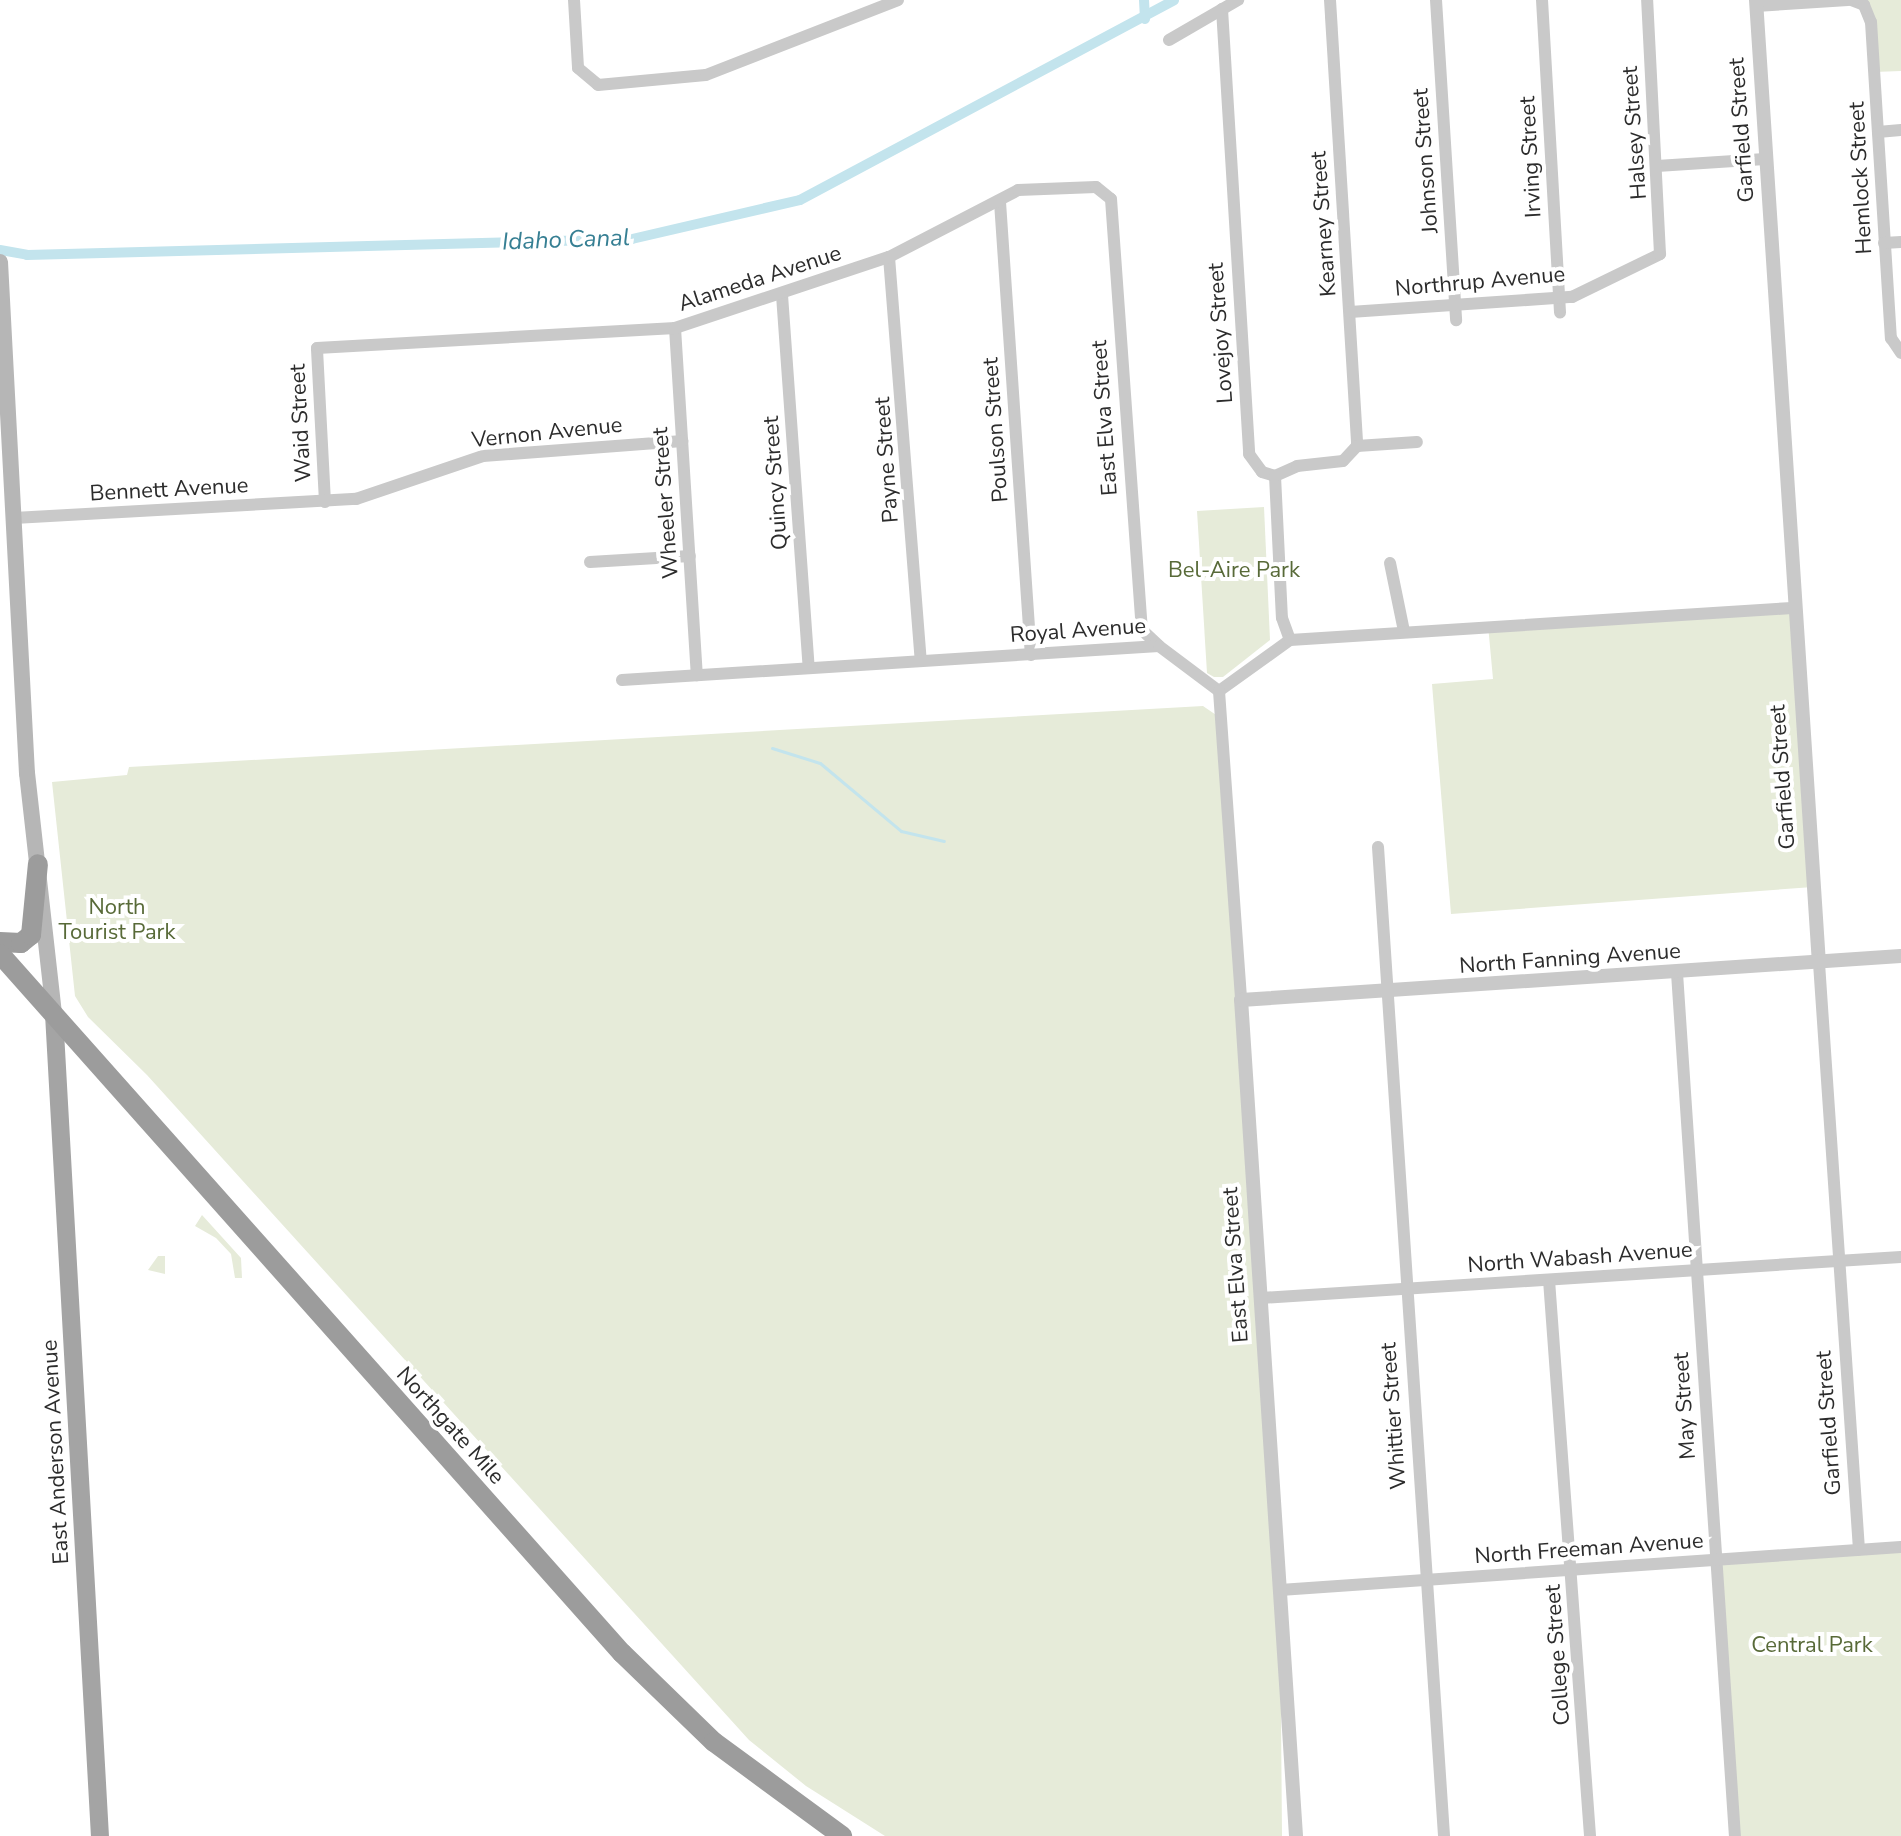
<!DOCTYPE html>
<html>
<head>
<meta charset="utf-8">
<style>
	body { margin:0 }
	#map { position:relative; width:1901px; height:1836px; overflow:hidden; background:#fff; font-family:"Nunito Sans",sans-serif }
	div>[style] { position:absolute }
	.green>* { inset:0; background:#e6ebd9 }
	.stream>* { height:3px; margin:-1.5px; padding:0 1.5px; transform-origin:1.5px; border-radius:1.5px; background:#c3e4ed }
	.canal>* { height:10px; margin:-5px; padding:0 5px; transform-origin:5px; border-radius:5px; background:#c3e4ed }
	.minor>* { height:12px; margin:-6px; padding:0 6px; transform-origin:6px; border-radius:6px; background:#c9c9c9 }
	.tertiary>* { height:14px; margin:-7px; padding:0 7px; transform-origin:7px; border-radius:7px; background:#c9c9c9 }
	.secondary>* { height:16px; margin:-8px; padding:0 8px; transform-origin:8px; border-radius:8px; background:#b6b6b6 }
	.primary>* { height:18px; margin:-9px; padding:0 9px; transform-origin:9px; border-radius:9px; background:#a4a4a4 }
	.trunk>* { height:20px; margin:-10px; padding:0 10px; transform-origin:10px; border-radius:10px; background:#9c9c9c }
	span { translate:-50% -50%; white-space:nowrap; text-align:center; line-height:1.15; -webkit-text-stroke:8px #fff; paint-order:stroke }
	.street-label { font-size:22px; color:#2c2c2c }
	.park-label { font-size:22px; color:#586a38 }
	.water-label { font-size:24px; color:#367f93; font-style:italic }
</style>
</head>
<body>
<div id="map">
	<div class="green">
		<div style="clip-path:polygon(1868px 0,1901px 0,1901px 71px,1874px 72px)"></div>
		<div style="clip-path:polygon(1264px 507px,1270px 640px,1223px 677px,1214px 677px,1207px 673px,1197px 511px)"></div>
		<div style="clip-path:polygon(1792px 608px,1813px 887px,1451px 914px,1432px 684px,1493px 679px,1488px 625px)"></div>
		<div style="clip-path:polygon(1203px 706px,1222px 719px,1280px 1590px,1282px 1836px,885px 1836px,806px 1786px,749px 1740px,147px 1075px,88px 1017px,75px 996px,52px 782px,127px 775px,129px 767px)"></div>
		<div style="clip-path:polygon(202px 1215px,241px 1258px,242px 1278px,235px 1278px,231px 1254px,216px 1238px,195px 1226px)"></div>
		<div style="clip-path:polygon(158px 1256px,165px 1256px,165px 1274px,148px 1270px)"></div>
		<div style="clip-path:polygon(1901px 1547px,1901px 1836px,1735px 1836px,1715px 1561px)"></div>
	</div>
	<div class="stream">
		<div style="left:772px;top:748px;width:50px;rotate:17.4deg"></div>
		<div style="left:820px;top:763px;width:106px;rotate:40deg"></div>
		<div style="left:901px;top:831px;width:44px;rotate:13.1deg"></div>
	</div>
	<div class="canal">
		<div style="left:1144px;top:0;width:19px;rotate:87deg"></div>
		<div style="left:0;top:250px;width:27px;rotate:10deg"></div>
		<div style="left:27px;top:255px;width:605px;rotate:-1.51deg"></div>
		<div style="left:632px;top:239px;width:172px;rotate:-13.1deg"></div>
		<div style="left:800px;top:200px;width:424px;rotate:-28.1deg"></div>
	</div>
	<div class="minor">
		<div style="left:574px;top:0;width:68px;rotate:86.6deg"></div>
		<div style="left:578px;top:68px;width:26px;rotate:40deg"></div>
		<div style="left:598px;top:85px;width:108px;rotate:-5.3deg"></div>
		<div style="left:706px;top:75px;width:206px;rotate:-21.3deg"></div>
		<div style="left:1330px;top:0;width:447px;rotate:86.5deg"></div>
		<div style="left:1436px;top:0;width:321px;rotate:86.4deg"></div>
		<div style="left:1542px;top:0;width:313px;rotate:86.7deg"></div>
		<div style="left:1851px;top:0;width:14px;rotate:21deg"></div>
		<div style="left:1864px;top:5px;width:18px;rotate:68deg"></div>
		<div style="left:1871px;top:22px;width:317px;rotate:86.4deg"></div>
		<div style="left:1891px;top:338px;width:18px;rotate:56deg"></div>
		<div style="left:1756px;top:6px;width:92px;rotate:-3.7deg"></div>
		<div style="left:1222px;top:9px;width:446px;rotate:86.5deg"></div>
		<div style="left:1249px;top:454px;width:22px;rotate:54deg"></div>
		<div style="left:1262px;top:472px;width:14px;rotate:17deg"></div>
		<div style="left:1169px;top:40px;width:80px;rotate:-30.1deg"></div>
		<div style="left:1878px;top:132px;width:23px;rotate:-5deg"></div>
		<div style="left:1657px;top:166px;width:108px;rotate:-3.7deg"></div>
		<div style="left:1000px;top:202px;width:454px;rotate:86.1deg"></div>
		<div style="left:1884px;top:243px;width:17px;rotate:-3deg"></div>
		<div style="left:889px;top:257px;width:405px;rotate:85.5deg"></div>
		<div style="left:782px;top:295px;width:374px;rotate:85.9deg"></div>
		<div style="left:1350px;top:312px;width:223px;rotate:-3.9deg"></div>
		<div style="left:1572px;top:297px;width:98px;rotate:-26deg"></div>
		<div style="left:1660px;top:254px;width:254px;rotate:-92.9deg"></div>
		<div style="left:675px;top:328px;width:348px;rotate:86.4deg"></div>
		<div style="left:1275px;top:476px;width:142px;rotate:87.2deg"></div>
		<div style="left:1282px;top:618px;width:23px;rotate:70deg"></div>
		<div style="left:1275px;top:476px;width:24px;rotate:-24deg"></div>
		<div style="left:1297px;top:466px;width:46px;rotate:-6.2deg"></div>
		<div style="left:1343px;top:461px;width:21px;rotate:-47deg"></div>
		<div style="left:1357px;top:446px;width:60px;rotate:-3.8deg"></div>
		<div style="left:325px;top:502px;width:154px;rotate:-93deg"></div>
		<div style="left:317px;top:348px;width:359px;rotate:-3.2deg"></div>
		<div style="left:675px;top:328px;width:225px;rotate:-18.4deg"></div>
		<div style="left:889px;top:257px;width:145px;rotate:-27.4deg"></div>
		<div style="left:1018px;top:190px;width:78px;rotate:-2.2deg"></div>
		<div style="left:1096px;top:187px;width:19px;rotate:39deg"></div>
		<div style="left:1111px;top:199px;width:432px;rotate:85.9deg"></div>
		<div style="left:1142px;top:630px;width:23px;rotate:43deg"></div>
		<div style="left:14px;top:518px;width:343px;rotate:-3.2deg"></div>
		<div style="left:356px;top:499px;width:134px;rotate:-18.7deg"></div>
		<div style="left:483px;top:456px;width:200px;rotate:-4.3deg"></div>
		<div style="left:590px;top:562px;width:100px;rotate:-3.4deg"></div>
		<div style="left:1390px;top:563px;width:69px;rotate:78.4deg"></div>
		<div style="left:622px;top:680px;width:538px;rotate:-3.62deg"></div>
		<div style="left:1159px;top:646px;width:75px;rotate:36.9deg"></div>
		<div style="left:1219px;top:691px;width:87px;rotate:-35.7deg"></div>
		<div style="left:1290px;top:640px;width:503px;rotate:-3.65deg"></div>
		<div style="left:1219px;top:691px;width:310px;rotate:85.9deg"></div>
		<div style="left:1378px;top:847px;width:991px;rotate:86.18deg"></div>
		<div style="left:1819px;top:963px;width:588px;rotate:86.1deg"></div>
		<div style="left:1677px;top:973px;width:865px;rotate:86.16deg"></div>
		<div style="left:1549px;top:1280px;width:558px;rotate:85.78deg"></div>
		<div style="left:1261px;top:1298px;width:641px;rotate:-3.67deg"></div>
		<div style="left:1280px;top:1590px;width:622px;rotate:-3.96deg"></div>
	</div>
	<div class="tertiary">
		<div style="left:1756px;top:0;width:965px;rotate:86.26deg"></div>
		<div style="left:1296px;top:1836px;width:838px;rotate:-93.76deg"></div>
		<div style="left:1241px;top:1000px;width:661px;rotate:-3.81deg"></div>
	</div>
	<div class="secondary">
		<div style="left:0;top:262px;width:512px;rotate:86.98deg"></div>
		<div style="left:27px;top:773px;width:243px;rotate:83.6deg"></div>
	</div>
	<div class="primary">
		<div style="left:54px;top:1014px;width:823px;rotate:86.8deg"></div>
	</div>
	<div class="trunk">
		<div style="left:0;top:942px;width:21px;rotate:3deg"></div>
		<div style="left:21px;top:943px;width:13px;rotate:-39deg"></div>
		<div style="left:31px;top:935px;width:71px;rotate:-84.4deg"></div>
		<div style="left:0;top:954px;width:936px;rotate:48.34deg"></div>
		<div style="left:622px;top:1653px;width:128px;rotate:44.1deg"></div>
		<div style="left:714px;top:1742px;width:159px;rotate:36.3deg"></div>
	</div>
	<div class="street-label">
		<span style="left:1742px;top:130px;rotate:-94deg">Garfield Street</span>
		<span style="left:1635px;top:133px;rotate:-94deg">Halsey Street</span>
		<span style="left:1531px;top:157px;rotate:-93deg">Irving Street</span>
		<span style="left:1426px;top:161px;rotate:-94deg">Johnson Street</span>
		<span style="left:1861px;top:178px;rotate:-93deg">Hemlock Street</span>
		<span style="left:1324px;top:224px;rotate:-94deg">Kearney Street</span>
		<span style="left:760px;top:279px;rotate:-18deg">Alameda Avenue</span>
		<span style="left:1480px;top:282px;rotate:-5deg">Northrup Avenue</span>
		<span style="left:1221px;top:333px;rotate:-94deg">Lovejoy Street</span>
		<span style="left:1105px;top:418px;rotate:-94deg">East Elva Street</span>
		<span style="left:301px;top:423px;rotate:-93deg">Waid Street</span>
		<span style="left:996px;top:430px;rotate:-94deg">Poulson Street</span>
		<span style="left:547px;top:433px;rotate:-6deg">Vernon Avenue</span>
		<span style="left:887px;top:460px;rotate:-94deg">Payne Street</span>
		<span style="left:776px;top:483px;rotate:-94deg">Quincy Street</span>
		<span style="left:169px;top:490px;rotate:-3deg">Bennett Avenue</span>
		<span style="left:666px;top:503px;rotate:-94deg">Wheeler Street</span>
		<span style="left:1078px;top:631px;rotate:-4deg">Royal Avenue</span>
		<span style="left:1783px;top:777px;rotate:-94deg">Garfield Street</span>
		<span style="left:1570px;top:959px;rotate:-4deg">North Fanning Avenue</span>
		<span style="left:1580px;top:1258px;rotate:-4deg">North Wabash Avenue</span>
		<span style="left:1236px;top:1265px;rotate:-94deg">East Elva Street</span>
		<span style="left:1685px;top:1406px;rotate:-94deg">May Street</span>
		<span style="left:1394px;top:1416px;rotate:-94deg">Whittier Street</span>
		<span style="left:1829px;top:1423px;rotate:-94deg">Garfield Street</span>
		<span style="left:450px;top:1426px;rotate:48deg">Northgate Mile</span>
		<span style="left:56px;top:1452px;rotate:-93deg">East Anderson Avenue</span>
		<span style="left:1589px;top:1549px;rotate:-4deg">North Freeman Avenue</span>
		<span style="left:1558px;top:1655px;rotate:-94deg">College Street</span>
	</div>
	<div class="park-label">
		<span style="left:1234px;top:571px">Bel-Aire Park</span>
		<span style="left:117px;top:920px">North<br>Tourist Park</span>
		<span style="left:1812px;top:1646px">Central Park</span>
	</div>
	<div class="water-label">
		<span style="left:566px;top:240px;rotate:-2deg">Idaho Canal</span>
	</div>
</div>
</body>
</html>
